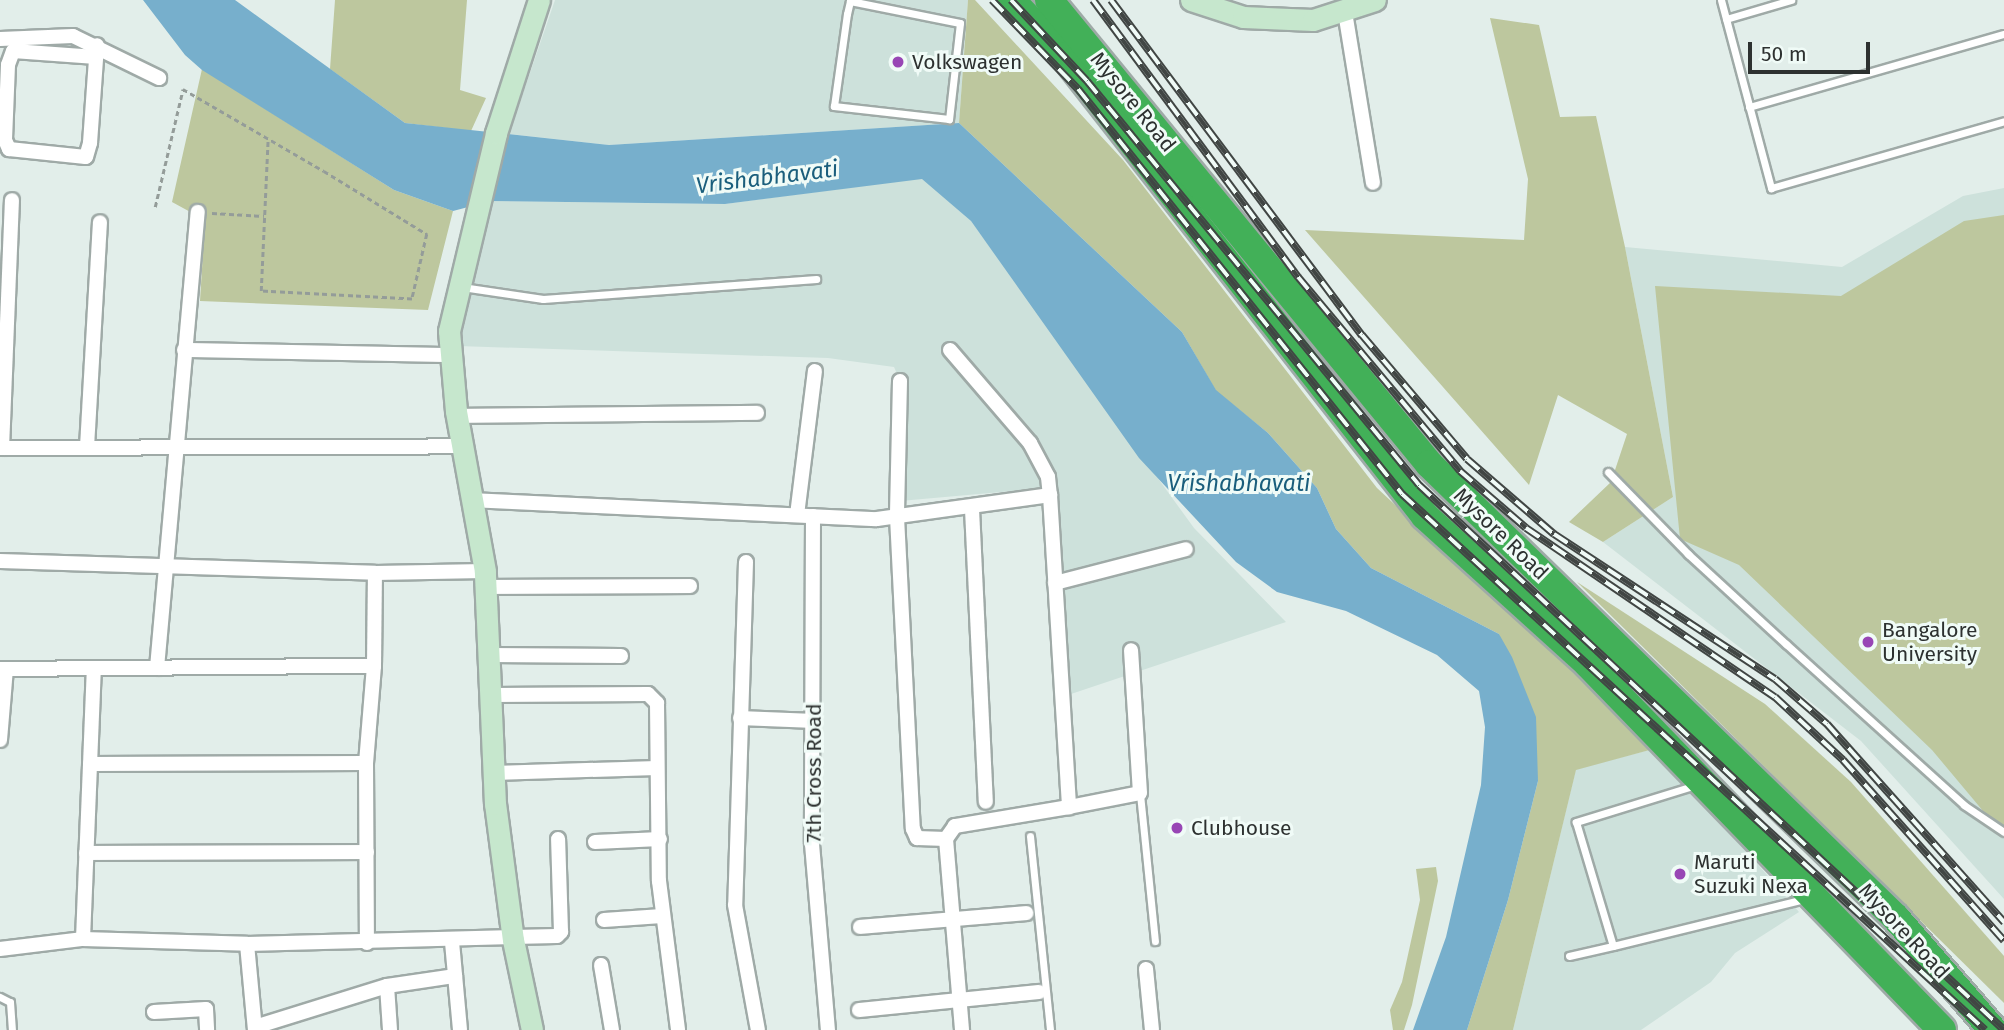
<!DOCTYPE html>
<html>
<head>
<meta charset="utf-8">
<style>
	body { margin:0 }
	#map { position:relative; width:2004px; height:1030px; overflow:hidden; background:#e2eeea; font-family:"Fira Sans",sans-serif }
	div>[style] { position:absolute }
	.built>* { inset:0; background:#cde1db }
	.green>* { inset:0; background:#bdc79e }
	.water>* { inset:0; background:#77afcc }
	.path>* { height:2.5px; margin-top:-1.25px; transform-origin:0; background:repeating-linear-gradient(90deg,#949c99 0 5px,transparent 0 8.5px) }
	.roads { filter:drop-shadow(2px 0 #9faaa7) drop-shadow(-2px 0 #9faaa7) drop-shadow(0 2px #9faaa7) drop-shadow(0 -2px #9faaa7) }
	.lane>* { height:7px; margin:-3.5px; padding:0 3.5px; transform-origin:3.5px; border-radius:3.5px; background:#fff }
	.street>* { height:14px; margin:-7px; padding:0 7px; transform-origin:7px; border-radius:7px; background:#fff }
	.secondary>* { height:21px; margin:-10.5px; padding:0 10.5px; transform-origin:10.5px; border-radius:10.5px; background:#c6e7cd }
	.highway>* { height:28px; margin:-14px; padding:0 14px; transform-origin:14px; border-radius:14px; background:#42b058 }
	.rail>* { height:8px; margin-top:-4px; transform-origin:0; background:repeating-linear-gradient(90deg,#f0fbf7 0 16px,#414644 0 32px); box-sizing:border-box; border-block:2px solid #414644 }
	.dots>* { width:19px; height:19px; translate:-50% -50%; box-sizing:border-box; border:4px solid #f0fbf7; border-radius:50% }
	span { translate:-50% -50%; white-space:nowrap; text-align:center; line-height:1.15; -webkit-text-stroke:6px #f0fbf7; paint-order:stroke }
	.poi-label { font-size:21px; color:#2d3130 }
	.left { translate:0 -50%; text-align:left }
	.street-label { font-size:21px; color:#2d3130 }
	.water-label { font-size:23px; color:#1a5e7c; font-style:italic }
	.scale { position:absolute; left:1748px; top:42px; width:122px; height:32px; box-sizing:border-box; border:4px solid #2d3130; border-top:0; padding-left:9px; font-size:21px; line-height:24px; white-space:nowrap; color:#2d3130; -webkit-text-stroke:5px #f0fbf7; paint-order:stroke }
</style>
</head>
<body>
<div id="map">
	<div class="built">
		<div style="clip-path:polygon(555px 0,968px 0,959px 123px,609px 145px,509px 134px)"></div>
		<div style="clip-path:polygon(922px 178px,971px 221px,1194px 528px,1286px 622px,1071px 694px,1058px 487px,900px 501px,905px 392px,894px 367px,828px 358px,458px 346px,465px 293px,491px 201px,725px 204px)"></div>
		<div style="clip-path:polygon(2004px 188px,2004px 899px,1861px 741px,1603px 542px,1673px 497px,1625px 247px,1842px 267px,1963px 196px)"></div>
		<div style="clip-path:polygon(1657px 748px,1799px 912px,1735px 953px,1711px 982px,1641px 1030px,1513px 1030px,1576px 769px)"></div>
	</div>
	<div class="green">
		<div style="clip-path:polygon(335px 0,467px 0,460px 90px,486px 98px,471px 131px,405px 123px,330px 69px)"></div>
		<div style="clip-path:polygon(968px 0,975px 0,1123px 160px,1377px 488px,1657px 748px,1576px 770px,1513px 1030px,1467px 1030px,1508px 900px,1538px 781px,1499px 634px,1371px 568px,1336px 529px,1317px 488px,1268px 433px,1216px 391px,1182px 332px,959px 123px)"></div>
		<div style="clip-path:polygon(1490px 18px,1539px 25px,1560px 117px,1596px 116px,1625px 247px,1673px 497px,1603px 542px,1569px 522px,1611px 482px,1627px 434px,1558px 395px,1529px 485px,1305px 230px,1524px 240px,1528px 179px)"></div>
		<div style="clip-path:polygon(202px 69px,394px 190px,453px 211px,428px 310px,200px 301px,205px 220px,172px 202px)"></div>
		<div style="clip-path:polygon(2004px 215px,2004px 836px,1932px 750px,1739px 565px,1680px 539px,1655px 286px,1841px 296px,1964px 221px)"></div>
		<div style="clip-path:polygon(1577px 582px,1765px 704px,1851px 782px,2004px 956px,2004px 1003px)"></div>
		<div style="clip-path:polygon(1436px 867px,1438px 881px,1412px 1005px,1404px 1030px,1393px 1030px,1390px 1010px,1402px 982px,1420px 900px,1416px 869px)"></div>
	</div>
	<div class="water">
		<div style="clip-path:polygon(143px 0,235px 0,405px 123px,609px 145px,959px 123px,1182px 332px,1216px 390px,1268px 433px,1317px 488px,1336px 529px,1371px 568px,1499px 634px,1512px 657px,1536px 717px,1538px 781px,1508px 900px,1467px 1030px,1413px 1030px,1446px 937px,1481px 785px,1485px 727px,1479px 691px,1437px 655px,1346px 611px,1277px 592px,1236px 562px,1139px 458px,971px 221px,922px 179px,725px 204px,491px 201px,453px 211px,394px 190px,202px 70px,185px 55px)"></div>
	</div>
	<div class="path">
		<div style="left:155px;top:207px;width:121px;rotate:-76.7deg"></div>
		<div style="left:183px;top:89px;width:163px;rotate:30.2deg"></div>
		<div style="left:324px;top:171px;width:121px;rotate:31.5deg"></div>
		<div style="left:427px;top:234px;width:67px;rotate:103deg"></div>
		<div style="left:412px;top:299px;width:151px;rotate:-177deg"></div>
		<div style="left:261px;top:291px;width:152px;rotate:-87.4deg"></div>
		<div style="left:212px;top:213px;width:52px;rotate:3.3deg"></div>
	</div>
	<div class="roads">
		<div class="lane">
			<div style="left:1721px;top:0;width:195px;rotate:75.1deg"></div>
			<div style="left:1771px;top:188px;width:242px;rotate:-16deg"></div>
			<div style="left:850px;top:1px;width:112px;rotate:11.3deg"></div>
			<div style="left:960px;top:23px;width:97px;rotate:96.5deg"></div>
			<div style="left:949px;top:119px;width:116px;rotate:-173.6deg"></div>
			<div style="left:834px;top:106px;width:93px;rotate:-82deg"></div>
			<div style="left:847px;top:14px;width:13px;rotate:-77deg"></div>
			<div style="left:850px;top:1px;width:1px;rotate:-45deg"></div>
			<div style="left:1726px;top:19px;width:68px;rotate:-16.3deg"></div>
			<div style="left:1749px;top:107px;width:265px;rotate:-16deg"></div>
			<div style="left:462px;top:287px;width:82px;rotate:8.4deg"></div>
			<div style="left:543px;top:299px;width:274px;rotate:-4.2deg"></div>
			<div style="left:1608px;top:472px;width:115px;rotate:45.7deg"></div>
			<div style="left:1688px;top:554px;width:133px;rotate:42.6deg"></div>
			<div style="left:1786px;top:644px;width:240px;rotate:42.1deg"></div>
			<div style="left:1964px;top:805px;width:48px;rotate:34deg"></div>
			<div style="left:1696px;top:785px;width:126px;rotate:162.9deg"></div>
			<div style="left:1576px;top:822px;width:129px;rotate:73.4deg"></div>
			<div style="left:1613px;top:946px;width:198px;rotate:-13.8deg"></div>
			<div style="left:1140px;top:794px;width:148px;rotate:84.2deg"></div>
			<div style="left:1030px;top:836px;width:195px;rotate:84.1deg"></div>
			<div style="left:1569px;top:956px;width:45px;rotate:-12.8deg"></div>
			<div style="left:0;top:997px;width:11px;rotate:27deg"></div>
			<div style="left:10px;top:1002px;width:28px;rotate:86deg"></div>
		</div>
		<div class="street">
			<div style="left:1345px;top:12px;width:173px;rotate:80.7deg"></div>
			<div style="left:0;top:39px;width:73px;rotate:-2.4deg"></div>
			<div style="left:73px;top:36px;width:96px;rotate:26deg"></div>
			<div style="left:96px;top:57px;width:83px;rotate:-175.9deg"></div>
			<div style="left:13px;top:51px;width:15px;rotate:110deg"></div>
			<div style="left:8px;top:65px;width:75px;rotate:92.3deg"></div>
			<div style="left:5px;top:140px;width:10px;rotate:66deg"></div>
			<div style="left:9px;top:149px;width:77px;rotate:5.9deg"></div>
			<div style="left:86px;top:157px;width:15px;rotate:-74deg"></div>
			<div style="left:90px;top:143px;width:98px;rotate:-85.9deg"></div>
			<div style="left:184px;top:350px;width:266px;rotate:1.1deg"></div>
			<div style="left:950px;top:350px;width:123px;rotate:49.3deg"></div>
			<div style="left:1030px;top:443px;width:38px;rotate:62deg"></div>
			<div style="left:1048px;top:477px;width:18px;rotate:84deg"></div>
			<div style="left:900px;top:381px;width:136px;rotate:91.3deg"></div>
			<div style="left:897px;top:517px;width:312px;rotate:87.1deg"></div>
			<div style="left:913px;top:829px;width:10px;rotate:66deg"></div>
			<div style="left:917px;top:838px;width:29px;rotate:2deg"></div>
			<div style="left:456px;top:416px;width:301px;rotate:-0.6deg"></div>
			<div style="left:87px;top:447px;width:225px;rotate:-86.7deg"></div>
			<div style="left:0;top:448px;width:461px;rotate:-0.2deg"></div>
			<div style="left:2px;top:448px;width:248px;rotate:-87.7deg"></div>
			<div style="left:470px;top:500px;width:407px;rotate:2.7deg"></div>
			<div style="left:877px;top:519px;width:175px;rotate:-7.9deg"></div>
			<div style="left:1050px;top:495px;width:313px;rotate:86.5deg"></div>
			<div style="left:1069px;top:807px;width:116px;rotate:170.5deg"></div>
			<div style="left:955px;top:826px;width:16px;rotate:125deg"></div>
			<div style="left:946px;top:839px;width:192px;rotate:85.2deg"></div>
			<div style="left:972px;top:509px;width:293px;rotate:87.3deg"></div>
			<div style="left:797px;top:515px;width:145px;rotate:-82.9deg"></div>
			<div style="left:813px;top:516px;width:328px;rotate:90.2deg"></div>
			<div style="left:812px;top:844px;width:187px;rotate:85.1deg"></div>
			<div style="left:0;top:561px;width:375px;rotate:1.8deg"></div>
			<div style="left:375px;top:573px;width:110px;rotate:-1deg"></div>
			<div style="left:746px;top:562px;width:343px;rotate:91.8deg"></div>
			<div style="left:735px;top:905px;width:127px;rotate:79.6deg"></div>
			<div style="left:1055px;top:583px;width:135px;rotate:-14.5deg"></div>
			<div style="left:485px;top:587px;width:205px;rotate:-0.3deg"></div>
			<div style="left:490px;top:655px;width:131px;rotate:0.4deg"></div>
			<div style="left:374px;top:666px;width:93px;rotate:-89.4deg"></div>
			<div style="left:157px;top:668px;width:458px;rotate:-84.9deg"></div>
			<div style="left:0;top:669px;width:374px;rotate:-0.5deg"></div>
			<div style="left:374px;top:666px;width:97px;rotate:94.7deg"></div>
			<div style="left:366px;top:763px;width:180px;rotate:89.7deg"></div>
			<div style="left:492px;top:695px;width:156px;rotate:-0.4deg"></div>
			<div style="left:648px;top:694px;width:13px;rotate:45deg"></div>
			<div style="left:657px;top:703px;width:178px;rotate:89.4deg"></div>
			<div style="left:659px;top:881px;width:150px;rotate:82.7deg"></div>
			<div style="left:740px;top:718px;width:74px;rotate:2.3deg"></div>
			<div style="left:0;top:740px;width:71px;rotate:-85.2deg"></div>
			<div style="left:90px;top:764px;width:276px;rotate:-0.2deg"></div>
			<div style="left:494px;top:773px;width:163px;rotate:-1.8deg"></div>
			<div style="left:1069px;top:807px;width:72px;rotate:-11.2deg"></div>
			<div style="left:1140px;top:793px;width:143px;rotate:-93.6deg"></div>
			<div style="left:595px;top:842px;width:65px;rotate:-2.6deg"></div>
			<div style="left:86px;top:853px;width:281px;rotate:-0.2deg"></div>
			<div style="left:604px;top:920px;width:58px;rotate:-3.9deg"></div>
			<div style="left:860px;top:927px;width:167px;rotate:-4.8deg"></div>
			<div style="left:83px;top:939px;width:270px;rotate:-87.7deg"></div>
			<div style="left:452px;top:942px;width:88px;rotate:84.8deg"></div>
			<div style="left:247px;top:944px;width:86px;rotate:84.7deg"></div>
			<div style="left:0;top:949px;width:84px;rotate:-6.9deg"></div>
			<div style="left:83px;top:939px;width:164px;rotate:1.7deg"></div>
			<div style="left:247px;top:944px;width:310px;rotate:-1.5deg"></div>
			<div style="left:557px;top:936px;width:6px;rotate:-45deg"></div>
			<div style="left:561px;top:932px;width:93px;rotate:-91.8deg"></div>
			<div style="left:601px;top:965px;width:66px;rotate:80.4deg"></div>
			<div style="left:1146px;top:969px;width:61px;rotate:84.4deg"></div>
			<div style="left:387px;top:986px;width:69px;rotate:-8.4deg"></div>
			<div style="left:859px;top:1010px;width:181px;rotate:-5.7deg"></div>
			<div style="left:154px;top:1012px;width:52px;rotate:-3.3deg"></div>
			<div style="left:206px;top:1009px;width:21px;rotate:87deg"></div>
			<div style="left:255px;top:1027px;width:138px;rotate:-17.3deg"></div>
			<div style="left:387px;top:986px;width:44px;rotate:86.1deg"></div>
		</div>
		<div class="secondary">
			<div style="left:1191px;top:0;width:55px;rotate:18.1deg"></div>
			<div style="left:1243px;top:17px;width:70px;rotate:2.5deg"></div>
			<div style="left:1313px;top:20px;width:65px;rotate:-17.9deg"></div>
			<div style="left:532px;top:1030px;width:92px;rotate:-101.9deg"></div>
			<div style="left:513px;top:940px;width:137px;rotate:-97.5deg"></div>
			<div style="left:495px;top:804px;width:233px;rotate:-92.5deg"></div>
			<div style="left:485px;top:571px;width:163px;rotate:-100.3deg"></div>
			<div style="left:456px;top:411px;width:80px;rotate:-95deg"></div>
			<div style="left:449px;top:331px;width:204px;rotate:-76.6deg"></div>
			<div style="left:496px;top:133px;width:140px;rotate:-72.1deg"></div>
		</div>
		<div class="highway">
			<div style="left:1011px;top:0;width:78px;rotate:46deg"></div>
			<div style="left:1065px;top:56px;width:584px;rotate:51.95deg"></div>
			<div style="left:1425px;top:516px;width:220px;rotate:42.2deg"></div>
			<div style="left:1588px;top:664px;width:509px;rotate:45.95deg"></div>
			<div style="left:1049px;top:0;width:600px;rotate:50.68deg"></div>
			<div style="left:1429px;top:464px;width:651px;rotate:44.19deg"></div>
			<div style="left:1896px;top:918px;width:148px;rotate:49.1deg"></div>
		</div>
	</div>
	<div class="rail">
		<div style="left:992px;top:0;width:124px;rotate:46deg"></div>
		<div style="left:1078px;top:89px;width:519px;rotate:51.34deg"></div>
		<div style="left:1402px;top:494px;width:792px;rotate:42.59deg"></div>
		<div style="left:1011px;top:0;width:111px;rotate:46.8deg"></div>
		<div style="left:1087px;top:81px;width:523px;rotate:50.59deg"></div>
		<div style="left:1419px;top:485px;width:800px;rotate:42.97deg"></div>
		<div style="left:1093px;top:0;width:345px;rotate:53.5deg"></div>
		<div style="left:1298px;top:277px;width:253px;rotate:50.1deg"></div>
		<div style="left:1460px;top:471px;width:87px;rotate:40.8deg"></div>
		<div style="left:1526px;top:528px;width:301px;rotate:34.2deg"></div>
		<div style="left:1775px;top:697px;width:93px;rotate:42.8deg"></div>
		<div style="left:1843px;top:760px;width:242px;rotate:48.3deg"></div>
		<div style="left:1111px;top:0;width:419px;rotate:53.2deg"></div>
		<div style="left:1362px;top:335px;width:162px;rotate:49.7deg"></div>
		<div style="left:1467px;top:459px;width:115px;rotate:40.8deg"></div>
		<div style="left:1554px;top:534px;width:264px;rotate:33.3deg"></div>
		<div style="left:1775px;top:679px;width:69px;rotate:40.9deg"></div>
		<div style="left:1827px;top:724px;width:266px;rotate:48.2deg"></div>
	</div>
	<div class="dots">
		<div style="left:898px;top:62px;background:#9846b5"></div>
		<div style="left:1868px;top:642px;background:#9846b5"></div>
		<div style="left:1177px;top:828px;background:#9846b5"></div>
		<div style="left:1680px;top:874px;background:#9846b5"></div>
	</div>
	<div class="poi-label">
		<span class="left" style="left:912px;top:62px">Volkswagen</span>
		<span class="left" style="left:1882px;top:642px">Bangalore<br>University</span>
		<span class="left" style="left:1191px;top:828px">Clubhouse</span>
		<span class="left" style="left:1694px;top:874px">Maruti<br>Suzuki Nexa</span>
	</div>
	<div class="street-label">
		<span style="left:1133px;top:102px;rotate:51deg">Mysore Road</span>
		<span style="left:1501px;top:534px;rotate:44deg">Mysore Road</span>
		<span style="left:814px;top:773px;rotate:-90deg">7th Cross Road</span>
		<span style="left:1904px;top:931px;rotate:47deg">Mysore Road</span>
	</div>
	<div class="water-label">
		<span style="left:767px;top:177px;rotate:-7deg">Vrishabhavati</span>
		<span style="left:1239px;top:483px">Vrishabhavati</span>
	</div>
	<div class="scale">50 m</div>
</div>
</body>
</html>
